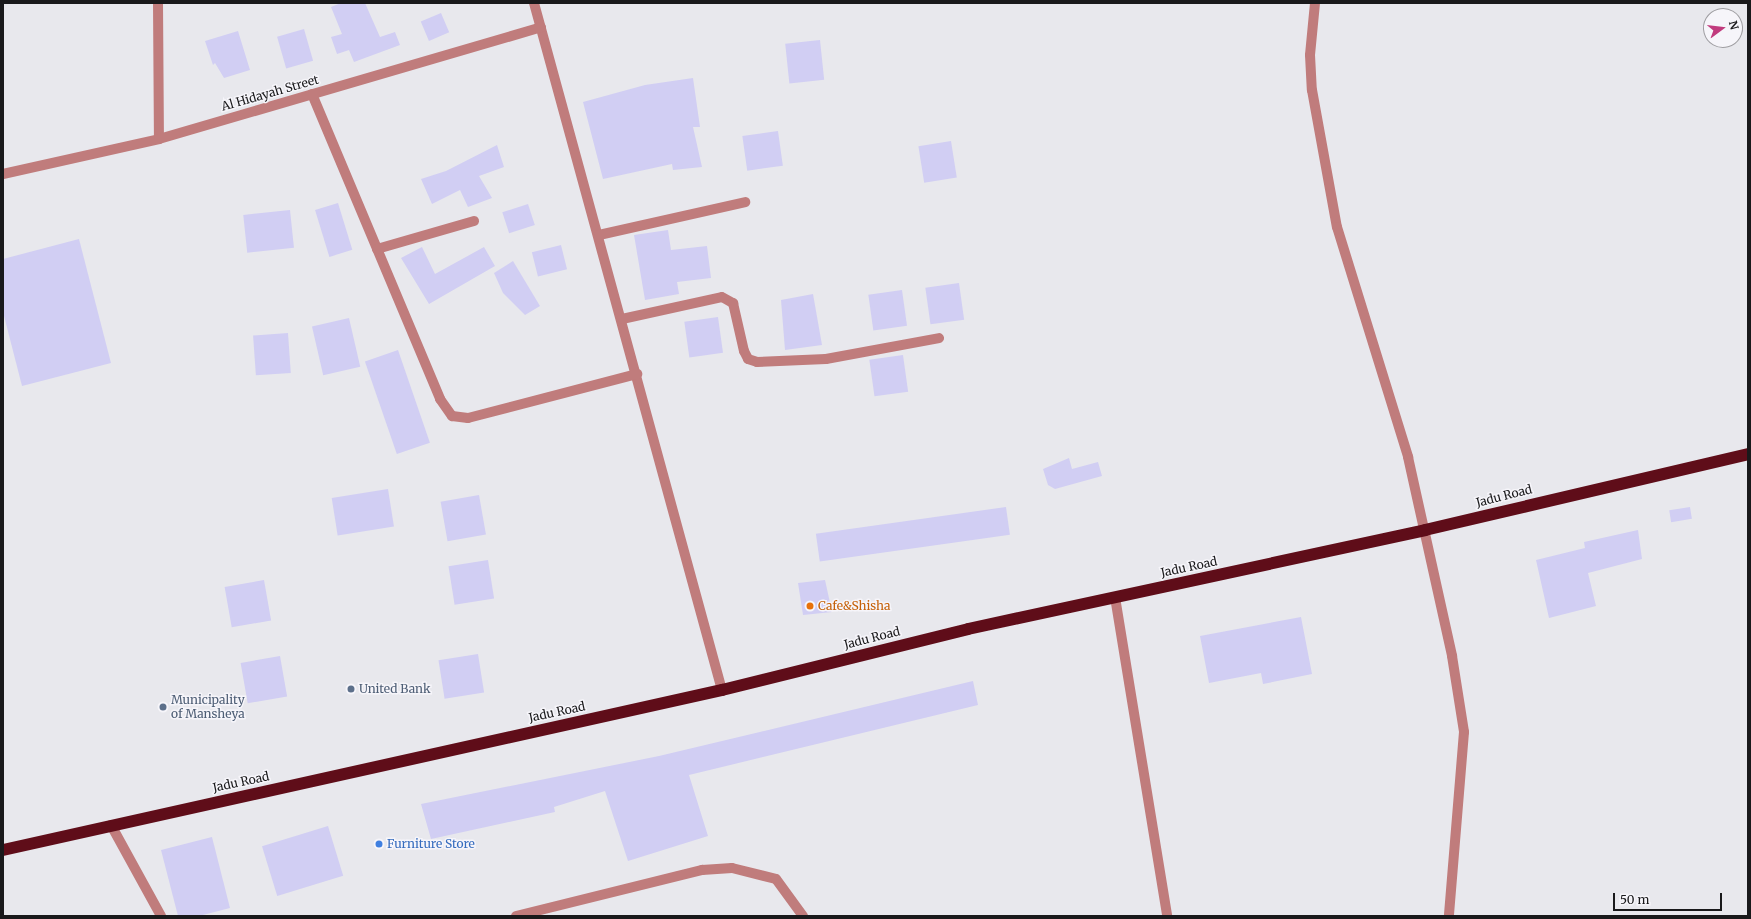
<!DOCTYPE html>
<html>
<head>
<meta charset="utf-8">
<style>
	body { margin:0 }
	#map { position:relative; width:1751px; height:919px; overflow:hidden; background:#e8e8ed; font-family:Merriweather,serif }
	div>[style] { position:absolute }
	.building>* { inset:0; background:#d1cef3; transform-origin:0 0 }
	.street>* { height:10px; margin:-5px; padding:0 5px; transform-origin:5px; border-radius:5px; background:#c07c7c }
	.highway>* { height:12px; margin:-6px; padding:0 6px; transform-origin:6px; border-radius:6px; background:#5f0d19 }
	.dots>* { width:11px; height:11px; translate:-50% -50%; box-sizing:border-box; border:2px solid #f6f5fa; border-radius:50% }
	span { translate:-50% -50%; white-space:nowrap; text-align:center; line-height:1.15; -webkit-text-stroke:3px #f6f5fa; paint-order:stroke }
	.street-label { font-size:12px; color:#19191b }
	.food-label { font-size:12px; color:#c56008 }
	.left { translate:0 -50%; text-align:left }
	.service-label { font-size:12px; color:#4e5e75 }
	.shop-label { font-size:12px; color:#366cbe }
	.frame { position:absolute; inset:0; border:4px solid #19191b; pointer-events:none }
	.north { position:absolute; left:1703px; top:8px; width:40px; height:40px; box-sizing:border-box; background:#f6f5fa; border:1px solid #9e9da1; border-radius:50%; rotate:75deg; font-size:11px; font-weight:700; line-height:16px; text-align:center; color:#19191b }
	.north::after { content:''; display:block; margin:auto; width:14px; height:18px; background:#c13b7e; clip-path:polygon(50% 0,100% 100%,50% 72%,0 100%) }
	.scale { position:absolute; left:1613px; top:893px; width:109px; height:18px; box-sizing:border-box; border:2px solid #19191b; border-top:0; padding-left:5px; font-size:12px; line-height:14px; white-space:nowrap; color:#19191b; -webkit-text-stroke:3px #f6f5fa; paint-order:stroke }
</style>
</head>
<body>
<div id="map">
	<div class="building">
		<div style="clip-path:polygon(341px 3px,365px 3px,380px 37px,395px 32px,400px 45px,354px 62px,349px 50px,337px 54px,331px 37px,342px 34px,331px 7px)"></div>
		<div style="left:441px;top:13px;width:21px;height:22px;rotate:67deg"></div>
		<div style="left:304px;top:29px;width:33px;height:28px;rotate:74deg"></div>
		<div style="clip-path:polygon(238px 31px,250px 70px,224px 78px,215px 63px,213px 65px,205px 41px)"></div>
		<div style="left:820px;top:40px;width:40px;height:35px;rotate:84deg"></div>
		<div style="clip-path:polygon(693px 78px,700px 127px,693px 127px,702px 167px,673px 170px,672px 164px,603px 179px,583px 102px,645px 85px)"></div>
		<div style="left:778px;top:131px;width:35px;height:36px;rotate:82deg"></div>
		<div style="left:951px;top:141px;width:37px;height:33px;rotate:81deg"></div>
		<div style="clip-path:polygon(497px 145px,504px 167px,479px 176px,492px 198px,468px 207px,460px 190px,432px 204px,421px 179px,446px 171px)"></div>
		<div style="left:338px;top:203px;width:49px;height:24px;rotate:73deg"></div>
		<div style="left:528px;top:204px;width:22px;height:27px;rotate:72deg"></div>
		<div style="left:290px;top:210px;width:38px;height:47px;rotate:84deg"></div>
		<div style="clip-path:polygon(668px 230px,671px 250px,707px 246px,711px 278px,677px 282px,679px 294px,645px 300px,634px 235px)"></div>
		<div style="clip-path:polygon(79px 239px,111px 363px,22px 386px,3px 312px,3px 259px)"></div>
		<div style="left:561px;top:245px;width:25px;height:30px;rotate:76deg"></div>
		<div style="clip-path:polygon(422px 247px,435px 274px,484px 247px,495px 266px,429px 304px,401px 258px)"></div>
		<div style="clip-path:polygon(513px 261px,540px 306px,525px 315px,503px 293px,494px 273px)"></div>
		<div style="left:959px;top:283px;width:37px;height:34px;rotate:82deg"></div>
		<div style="left:902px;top:290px;width:36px;height:34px;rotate:82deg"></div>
		<div style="clip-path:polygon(813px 294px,822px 345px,785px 350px,781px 300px)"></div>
		<div style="left:718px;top:317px;width:36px;height:34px;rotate:82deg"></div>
		<div style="left:349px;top:318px;width:50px;height:38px;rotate:77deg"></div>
		<div style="left:288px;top:333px;width:40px;height:35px;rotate:86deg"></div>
		<div style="left:398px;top:350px;width:98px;height:35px;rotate:71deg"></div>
		<div style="left:903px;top:355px;width:37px;height:34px;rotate:82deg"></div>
		<div style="clip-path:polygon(1069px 458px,1072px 469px,1098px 462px,1102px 476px,1055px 489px,1048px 485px,1043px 469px)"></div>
		<div style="left:388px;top:489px;width:38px;height:57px;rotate:81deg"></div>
		<div style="left:479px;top:495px;width:40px;height:39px;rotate:80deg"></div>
		<div style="left:1006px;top:507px;width:28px;height:192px;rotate:82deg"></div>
		<div style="left:1690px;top:507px;width:12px;height:21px;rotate:81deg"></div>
		<div style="clip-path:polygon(1638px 530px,1642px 559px,1588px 573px,1596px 606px,1549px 618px,1536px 560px,1585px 548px,1584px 542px)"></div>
		<div style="left:488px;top:560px;width:39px;height:40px;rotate:81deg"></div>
		<div style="left:264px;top:580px;width:41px;height:40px;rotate:80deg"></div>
		<div style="clip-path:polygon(825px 580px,832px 612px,803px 615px,798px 583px)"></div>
		<div style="clip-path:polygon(1301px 617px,1312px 674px,1263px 684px,1261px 673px,1209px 683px,1200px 636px)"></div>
		<div style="left:478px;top:654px;width:39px;height:40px;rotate:81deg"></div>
		<div style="left:280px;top:656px;width:41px;height:40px;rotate:80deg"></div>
		<div style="clip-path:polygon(973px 681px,978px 705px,689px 775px,708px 836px,628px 861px,605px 791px,554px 807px,555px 812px,431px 839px,421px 804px,659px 756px)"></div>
		<div style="left:328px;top:826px;width:52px;height:69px;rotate:73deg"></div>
		<div style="clip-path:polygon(212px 837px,230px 908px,199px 916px,178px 916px,161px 850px)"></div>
	</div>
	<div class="street">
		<div style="left:158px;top:3px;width:136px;rotate:89.6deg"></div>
		<div style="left:534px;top:3px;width:712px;rotate:74.7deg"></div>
		<div style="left:1315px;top:3px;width:52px;rotate:95.5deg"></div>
		<div style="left:1310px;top:55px;width:35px;rotate:87deg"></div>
		<div style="left:1312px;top:90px;width:139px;rotate:79.7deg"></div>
		<div style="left:1337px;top:227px;width:241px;rotate:72.8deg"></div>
		<div style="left:1408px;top:457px;width:204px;rotate:77.5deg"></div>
		<div style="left:1452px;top:656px;width:77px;rotate:81deg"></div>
		<div style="left:1464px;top:732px;width:185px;rotate:94.7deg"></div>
		<div style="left:312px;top:94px;width:331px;rotate:67.2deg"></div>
		<div style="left:440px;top:399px;width:21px;rotate:55deg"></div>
		<div style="left:452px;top:416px;width:16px;rotate:7deg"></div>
		<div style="left:468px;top:418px;width:175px;rotate:-14.6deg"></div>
		<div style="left:3px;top:174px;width:160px;rotate:-12.6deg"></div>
		<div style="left:159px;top:139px;width:398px;rotate:-16.3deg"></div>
		<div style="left:599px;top:235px;width:150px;rotate:-12.7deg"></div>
		<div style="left:377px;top:249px;width:101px;rotate:-16.1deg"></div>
		<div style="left:622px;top:319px;width:102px;rotate:-12.4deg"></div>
		<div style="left:722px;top:297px;width:13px;rotate:29deg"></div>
		<div style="left:733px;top:303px;width:49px;rotate:77.1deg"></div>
		<div style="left:744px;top:351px;width:9px;rotate:63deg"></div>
		<div style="left:748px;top:359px;width:9px;rotate:18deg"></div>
		<div style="left:757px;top:362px;width:69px;rotate:-2.5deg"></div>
		<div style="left:826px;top:359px;width:115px;rotate:-10.5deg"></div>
		<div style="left:1115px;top:597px;width:323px;rotate:80.7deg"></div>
		<div style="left:111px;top:825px;width:104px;rotate:61.2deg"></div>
		<div style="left:516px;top:916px;width:192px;rotate:-13.9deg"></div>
		<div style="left:702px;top:870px;width:30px;rotate:-4deg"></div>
		<div style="left:732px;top:868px;width:45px;rotate:14deg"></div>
		<div style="left:776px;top:879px;width:46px;rotate:53.9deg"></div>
	</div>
	<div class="highway">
		<div style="left:3px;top:850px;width:737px;rotate:-12.55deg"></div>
		<div style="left:722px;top:690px;width:253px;rotate:-13.9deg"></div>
		<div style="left:968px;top:629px;width:468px;rotate:-12.2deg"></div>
		<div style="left:1425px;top:530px;width:332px;rotate:-13.2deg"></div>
	</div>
	<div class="dots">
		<div style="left:810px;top:606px;background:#e8710a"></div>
		<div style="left:351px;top:689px;background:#5c6f8a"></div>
		<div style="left:163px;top:707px;background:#5c6f8a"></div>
		<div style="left:379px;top:844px;background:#3f7fe0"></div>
	</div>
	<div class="street-label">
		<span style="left:270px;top:93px;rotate:-16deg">Al Hidayah Street</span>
		<span style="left:1504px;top:496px;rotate:-14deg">Jadu Road</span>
		<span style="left:1189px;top:567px;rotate:-12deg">Jadu Road</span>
		<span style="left:872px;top:638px;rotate:-14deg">Jadu Road</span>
		<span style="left:557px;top:712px;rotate:-12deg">Jadu Road</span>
		<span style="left:241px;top:782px;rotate:-12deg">Jadu Road</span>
	</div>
	<div class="food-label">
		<span class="left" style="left:818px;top:606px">Cafe&amp;Shisha</span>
	</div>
	<div class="service-label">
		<span class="left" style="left:359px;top:689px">United Bank</span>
		<span class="left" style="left:171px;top:707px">Municipality<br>of Mansheya</span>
	</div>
	<div class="shop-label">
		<span class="left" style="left:387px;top:844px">Furniture Store</span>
	</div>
	<div class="frame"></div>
	<div class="north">N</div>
	<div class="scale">50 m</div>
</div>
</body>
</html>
